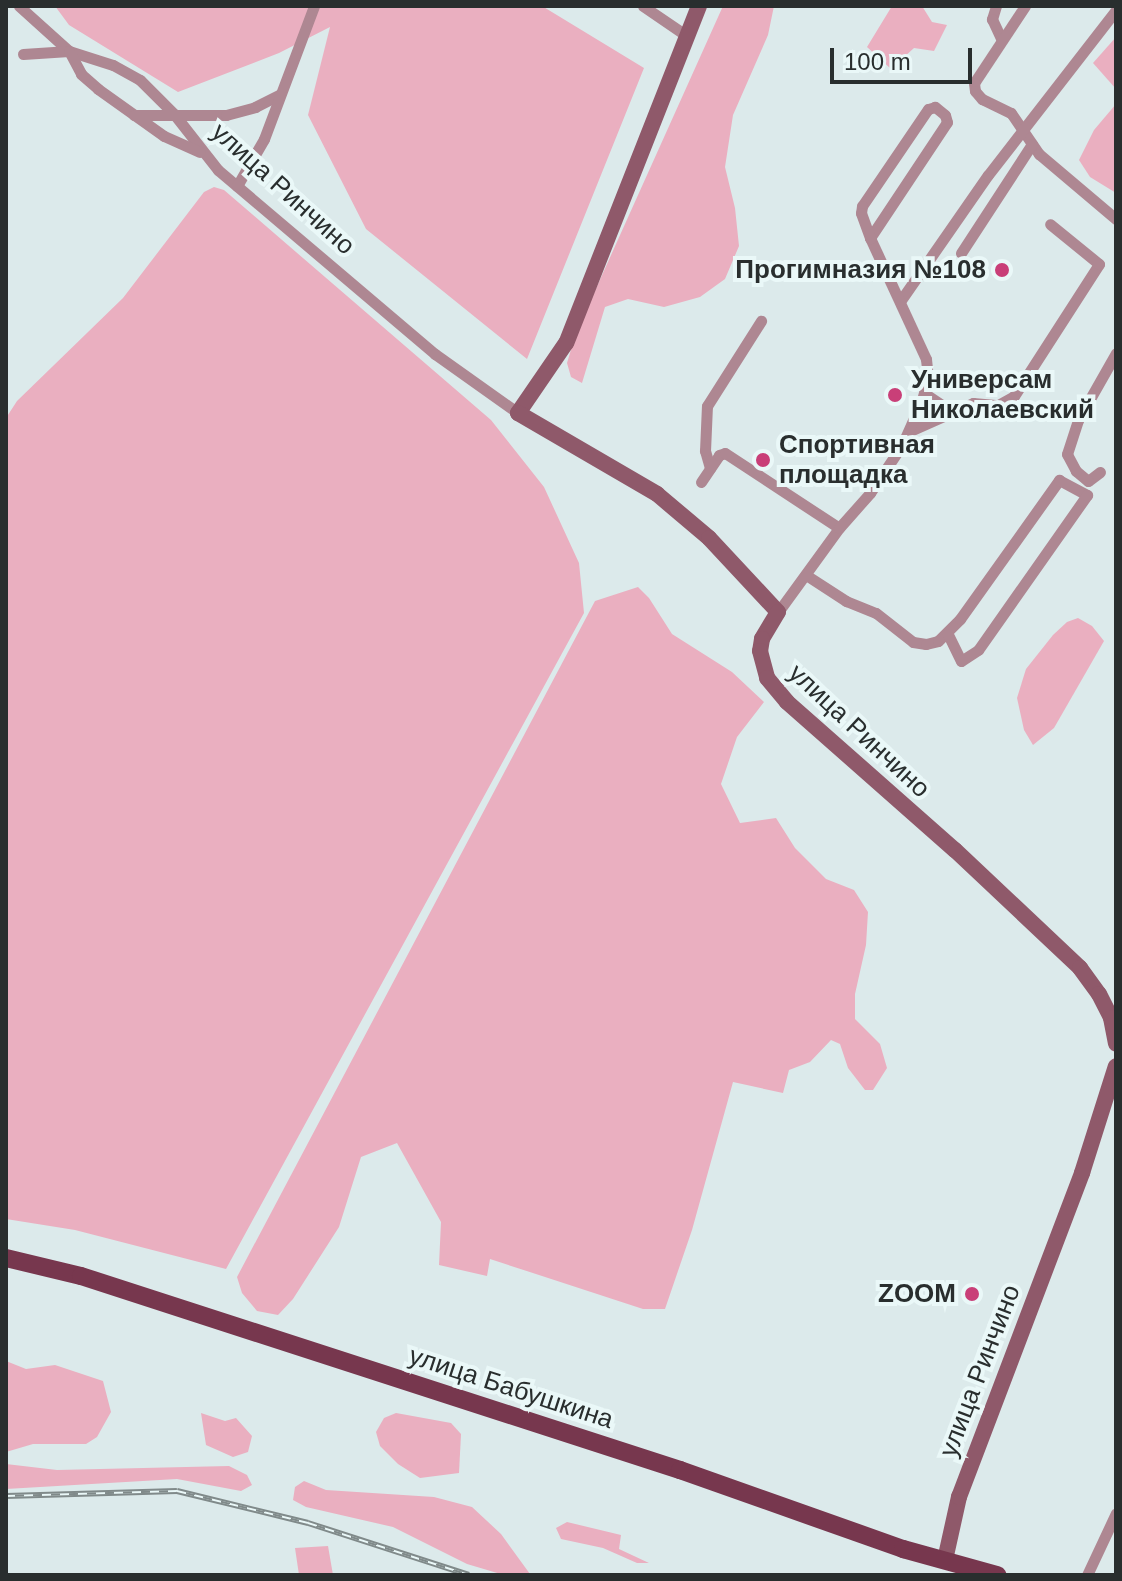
<!DOCTYPE html>
<html>
<head>
<meta charset="utf-8">
<style>
	body { margin:0 }
	#map { position:relative; width:1122px; height:1581px; overflow:hidden; background:#dceaeb; font-family:Arial,sans-serif }
	div>[style] { position:absolute }
	.green>* { inset:0; background:#eaafc0 }
	.street>* { height:11px; margin:-5.5px; padding:0 5.5px; transform-origin:5.5px; border-radius:5.5px; background:#ae8792 }
	.secondary>* { height:16px; margin:-8px; padding:0 8px; transform-origin:8px; border-radius:8px; background:#8f596a }
	.primary>* { height:18px; margin:-9px; padding:0 9px; transform-origin:9px; border-radius:9px; background:#77374e }
	.rail>* { height:6px; margin-top:-3px; transform-origin:0; background:repeating-linear-gradient(90deg,#eaf8f8 0 9px,#808a8a 0 18px); box-sizing:border-box; border-block:2px solid #808a8a }
	.dots>* { width:22px; height:22px; translate:-50% -50%; box-sizing:border-box; border:4px solid #eaf8f8; border-radius:50% }
	span { translate:-50% -50%; white-space:nowrap; text-align:center; line-height:1.15; -webkit-text-stroke:8px #eaf8f8; paint-order:stroke }
	.street-label { font-size:26px; color:#292e2e }
	.poi-label { font-size:26px; color:#292e2e; font-weight:700 }
	.right { translate:-100% -50%; text-align:right }
	.left { translate:0 -50%; text-align:left }
	.frame { position:absolute; inset:0; border:8px solid #292e2e; pointer-events:none }
	.scale { position:absolute; left:830px; top:48px; width:142px; height:36px; box-sizing:border-box; border:4px solid #292e2e; border-top:0; padding-left:10px; font-size:24px; line-height:28px; white-space:nowrap; color:#292e2e; -webkit-text-stroke:6px #eaf8f8; paint-order:stroke }
</style>
</head>
<body>
<div id="map">
	<div class="green">
		<div style="clip-path:polygon(55px 6px,542px 6px,644px 68px,527px 359px,366px 229px,308px 115px,330px 27px,279px 53px,178px 92px,69px 25px)"></div>
		<div style="clip-path:polygon(723px 6px,774px 6px,768px 35px,733px 115px,725px 167px,735px 208px,739px 246px,725px 279px,700px 297px,664px 307px,628px 299px,605px 307px,582px 383px,571px 377px,567px 363px,576px 333px)"></div>
		<div style="clip-path:polygon(892px 6px,922px 6px,932px 22px,947px 25px,934px 51px,914px 48px,891px 69px,867px 47px)"></div>
		<div style="clip-path:polygon(1116px 37px,1116px 89px,1093px 63px)"></div>
		<div style="clip-path:polygon(1116px 104px,1116px 193px,1090px 177px,1079px 160px,1094px 130px)"></div>
		<div style="clip-path:polygon(214px 187px,224px 190px,491px 420px,544px 487px,579px 563px,584px 613px,226px 1269px,75px 1230px,6px 1219px,6px 418px,17px 401px,123px 298px,204px 192px)"></div>
		<div style="clip-path:polygon(638px 587px,649px 598px,672px 634px,732px 672px,764px 702px,737px 737px,721px 784px,740px 823px,776px 818px,795px 848px,826px 879px,854px 890px,868px 912px,866px 945px,855px 994px,855px 1019px,880px 1044px,887px 1068px,873px 1090px,865px 1090px,848px 1068px,840px 1044px,831px 1040px,810px 1062px,789px 1070px,783px 1093px,733px 1082px,692px 1230px,665px 1309px,643px 1309px,490px 1259px,487px 1276px,439px 1265px,441px 1222px,397px 1143px,361px 1157px,339px 1227px,293px 1299px,278px 1315px,257px 1311px,242px 1293px,237px 1277px,595px 601px)"></div>
		<div style="clip-path:polygon(1078px 618px,1092px 626px,1104px 641px,1054px 728px,1033px 745px,1024px 730px,1017px 698px,1026px 669px,1053px 635px,1067px 622px)"></div>
		<div style="clip-path:polygon(6px 1361px,26px 1369px,55px 1365px,103px 1381px,111px 1412px,97px 1437px,86px 1444px,33px 1444px,6px 1452px)"></div>
		<div style="clip-path:polygon(201px 1413px,225px 1421px,236px 1418px,252px 1436px,248px 1452px,233px 1457px,206px 1445px)"></div>
		<div style="clip-path:polygon(396px 1413px,451px 1423px,461px 1434px,459px 1473px,420px 1478px,398px 1464px,380px 1446px,376px 1432px,384px 1418px)"></div>
		<div style="clip-path:polygon(6px 1464px,57px 1470px,229px 1466px,247px 1475px,252px 1485px,241px 1491px,177px 1479px,6px 1489px)"></div>
		<div style="clip-path:polygon(304px 1481px,326px 1490px,434px 1497px,472px 1507px,501px 1534px,530px 1574px,504px 1575px,467px 1564px,393px 1527px,306px 1507px,293px 1500px,295px 1487px)"></div>
		<div style="clip-path:polygon(567px 1522px,621px 1535px,619px 1549px,649px 1563px,637px 1563px,603px 1548px,561px 1539px,556px 1528px)"></div>
		<div style="clip-path:polygon(328px 1546px,333px 1575px,299px 1575px,295px 1548px)"></div>
	</div>
	<div class="street">
		<div style="left:19px;top:6px;width:67px;rotate:42deg"></div>
		<div style="left:69px;top:51px;width:46px;rotate:17.7deg"></div>
		<div style="left:113px;top:65px;width:31px;rotate:29deg"></div>
		<div style="left:140px;top:80px;width:48px;rotate:45deg"></div>
		<div style="left:174px;top:114px;width:71px;rotate:51.8deg"></div>
		<div style="left:218px;top:170px;width:285px;rotate:40.3deg"></div>
		<div style="left:435px;top:354px;width:102px;rotate:35.4deg"></div>
		<div style="left:643px;top:6px;width:53px;rotate:34.3deg"></div>
		<div style="left:996px;top:6px;width:14px;rotate:107deg"></div>
		<div style="left:992px;top:19px;width:23px;rotate:65deg"></div>
		<div style="left:1025px;top:6px;width:92px;rotate:123.5deg"></div>
		<div style="left:974px;top:83px;width:8px;rotate:83deg"></div>
		<div style="left:975px;top:91px;width:11px;rotate:49deg"></div>
		<div style="left:982px;top:99px;width:32px;rotate:26deg"></div>
		<div style="left:1011px;top:113px;width:50px;rotate:55.7deg"></div>
		<div style="left:1039px;top:154px;width:101px;rotate:40.2deg"></div>
		<div style="left:23px;top:54px;width:46px;rotate:-3.7deg"></div>
		<div style="left:69px;top:51px;width:26px;rotate:62deg"></div>
		<div style="left:81px;top:74px;width:23px;rotate:41deg"></div>
		<div style="left:98px;top:89px;width:81px;rotate:35.5deg"></div>
		<div style="left:164px;top:136px;width:39px;rotate:24deg"></div>
		<div style="left:134px;top:115px;width:92px"></div>
		<div style="left:226px;top:115px;width:30px;rotate:-15deg"></div>
		<div style="left:255px;top:107px;width:28px;rotate:-27deg"></div>
		<div style="left:237px;top:186px;width:54px;rotate:-60.1deg"></div>
		<div style="left:264px;top:139px;width:142px;rotate:-69.4deg"></div>
		<div style="left:961px;top:253px;width:130px;rotate:-56.9deg"></div>
		<div style="left:901px;top:300px;width:152px;rotate:-55.2deg"></div>
		<div style="left:988px;top:175px;width:209px;rotate:-52.2deg"></div>
		<div style="left:924px;top:393px;width:36px;rotate:34deg"></div>
		<div style="left:910px;top:431px;width:69px;rotate:-24deg"></div>
		<div style="left:973px;top:403px;width:25px;rotate:5deg"></div>
		<div style="left:998px;top:405px;width:18px;rotate:-29deg"></div>
		<div style="left:1014px;top:396px;width:157px;rotate:-57.2deg"></div>
		<div style="left:1099px;top:264px;width:63px;rotate:-140.8deg"></div>
		<div style="left:710px;top:468px;width:18px;rotate:-106deg"></div>
		<div style="left:705px;top:451px;width:45px;rotate:-87.5deg"></div>
		<div style="left:707px;top:406px;width:101px;rotate:-57.6deg"></div>
		<div style="left:1100px;top:472px;width:15px;rotate:143deg"></div>
		<div style="left:1088px;top:481px;width:16px;rotate:-140deg"></div>
		<div style="left:1076px;top:471px;width:19px;rotate:-118deg"></div>
		<div style="left:1067px;top:454px;width:36px;rotate:-72deg"></div>
		<div style="left:1078px;top:420px;width:77px;rotate:-60.4deg"></div>
		<div style="left:701px;top:482px;width:32px;rotate:-56deg"></div>
		<div style="left:719px;top:455px;width:6px;rotate:-18deg"></div>
		<div style="left:725px;top:453px;width:136px;rotate:33.3deg"></div>
		<div style="left:806px;top:575px;width:48px;rotate:33deg"></div>
		<div style="left:846px;top:601px;width:32px;rotate:22deg"></div>
		<div style="left:876px;top:613px;width:47px;rotate:38.1deg"></div>
		<div style="left:913px;top:642px;width:13px;rotate:9deg"></div>
		<div style="left:926px;top:644px;width:12px;rotate:-14deg"></div>
		<div style="left:938px;top:641px;width:31px;rotate:-45deg"></div>
		<div style="left:960px;top:619px;width:171px;rotate:-54.5deg"></div>
		<div style="left:1059px;top:480px;width:32px;rotate:28deg"></div>
		<div style="left:1087px;top:495px;width:189px;rotate:125.1deg"></div>
		<div style="left:978px;top:650px;width:20px;rotate:147deg"></div>
		<div style="left:961px;top:661px;width:30px;rotate:-116deg"></div>
		<div style="left:778px;top:612px;width:104px;rotate:-54deg"></div>
		<div style="left:839px;top:528px;width:47px;rotate:-48.5deg"></div>
		<div style="left:870px;top:493px;width:58px;rotate:-56.3deg"></div>
		<div style="left:902px;top:445px;width:49px;rotate:-66deg"></div>
		<div style="left:922px;top:400px;width:23px;rotate:-75deg"></div>
		<div style="left:928px;top:378px;width:19px;rotate:-96deg"></div>
		<div style="left:926px;top:359px;width:133px;rotate:-114.8deg"></div>
		<div style="left:870px;top:238px;width:139px;rotate:-56.4deg"></div>
		<div style="left:947px;top:122px;width:7px;rotate:-106deg"></div>
		<div style="left:945px;top:115px;width:13px;rotate:-141deg"></div>
		<div style="left:935px;top:107px;width:7px;rotate:164deg"></div>
		<div style="left:928px;top:109px;width:117px;rotate:124.2deg"></div>
		<div style="left:862px;top:206px;width:7px;rotate:98deg"></div>
		<div style="left:861px;top:213px;width:27px;rotate:70deg"></div>
		<div style="left:1087px;top:1575px;width:68px;rotate:-64.9deg"></div>
	</div>
	<div class="secondary">
		<div style="left:699px;top:6px;width:362px;rotate:111.5deg"></div>
		<div style="left:566px;top:343px;width:85px;rotate:124.4deg"></div>
		<div style="left:518px;top:413px;width:161px;rotate:30.2deg"></div>
		<div style="left:657px;top:494px;width:68px;rotate:40.2deg"></div>
		<div style="left:709px;top:538px;width:101px;rotate:47deg"></div>
		<div style="left:778px;top:612px;width:31px;rotate:121deg"></div>
		<div style="left:762px;top:639px;width:12px;rotate:99deg"></div>
		<div style="left:760px;top:651px;width:28px;rotate:75deg"></div>
		<div style="left:767px;top:678px;width:31px;rotate:50deg"></div>
		<div style="left:787px;top:702px;width:224px;rotate:41.4deg"></div>
		<div style="left:955px;top:850px;width:172px;rotate:43.3deg"></div>
		<div style="left:1080px;top:968px;width:32px;rotate:54deg"></div>
		<div style="left:1099px;top:994px;width:27px;rotate:63deg"></div>
		<div style="left:1111px;top:1018px;width:26px;rotate:79deg"></div>
		<div style="left:945px;top:1560px;width:65px;rotate:-77.5deg"></div>
		<div style="left:959px;top:1497px;width:347px;rotate:-69.2deg"></div>
		<div style="left:1082px;top:1173px;width:112px;rotate:-72.4deg"></div>
	</div>
	<div class="primary">
		<div style="left:6px;top:1258px;width:77px;rotate:13.5deg"></div>
		<div style="left:81px;top:1276px;width:630px;rotate:17.95deg"></div>
		<div style="left:680px;top:1470px;width:237px;rotate:19.5deg"></div>
		<div style="left:903px;top:1549px;width:98px;rotate:15.5deg"></div>
	</div>
	<div class="rail">
		<div style="left:6px;top:1496px;width:171px;rotate:-1.7deg"></div>
		<div style="left:177px;top:1491px;width:135px;rotate:13.7deg"></div>
		<div style="left:308px;top:1523px;width:169px;rotate:17.9deg"></div>
	</div>
	<div class="dots">
		<div style="left:1002px;top:270px;background:#c93f78"></div>
		<div style="left:895px;top:395px;background:#c93f78"></div>
		<div style="left:763px;top:460px;background:#c93f78"></div>
		<div style="left:972px;top:1294px;background:#c93f78"></div>
	</div>
	<div class="street-label">
		<span style="left:283px;top:189px;rotate:42deg">улица Ринчино</span>
		<span style="left:859px;top:731px;rotate:43deg">улица Ринчино</span>
		<span style="left:980px;top:1371px;rotate:-69deg">улица Ринчино</span>
		<span style="left:511px;top:1388px;rotate:18deg">улица Бабушкина</span>
	</div>
	<div class="poi-label">
		<span class="right" style="left:986px;top:270px">Прогимназия №108</span>
		<span class="left" style="left:911px;top:395px">Универсам<br>Николаевский</span>
		<span class="left" style="left:779px;top:460px">Спортивная<br>площадка</span>
		<span class="right" style="left:956px;top:1294px">ZOOM</span>
	</div>
	<div class="frame"></div>
	<div class="scale">100 m</div>
</div>
</body>
</html>
